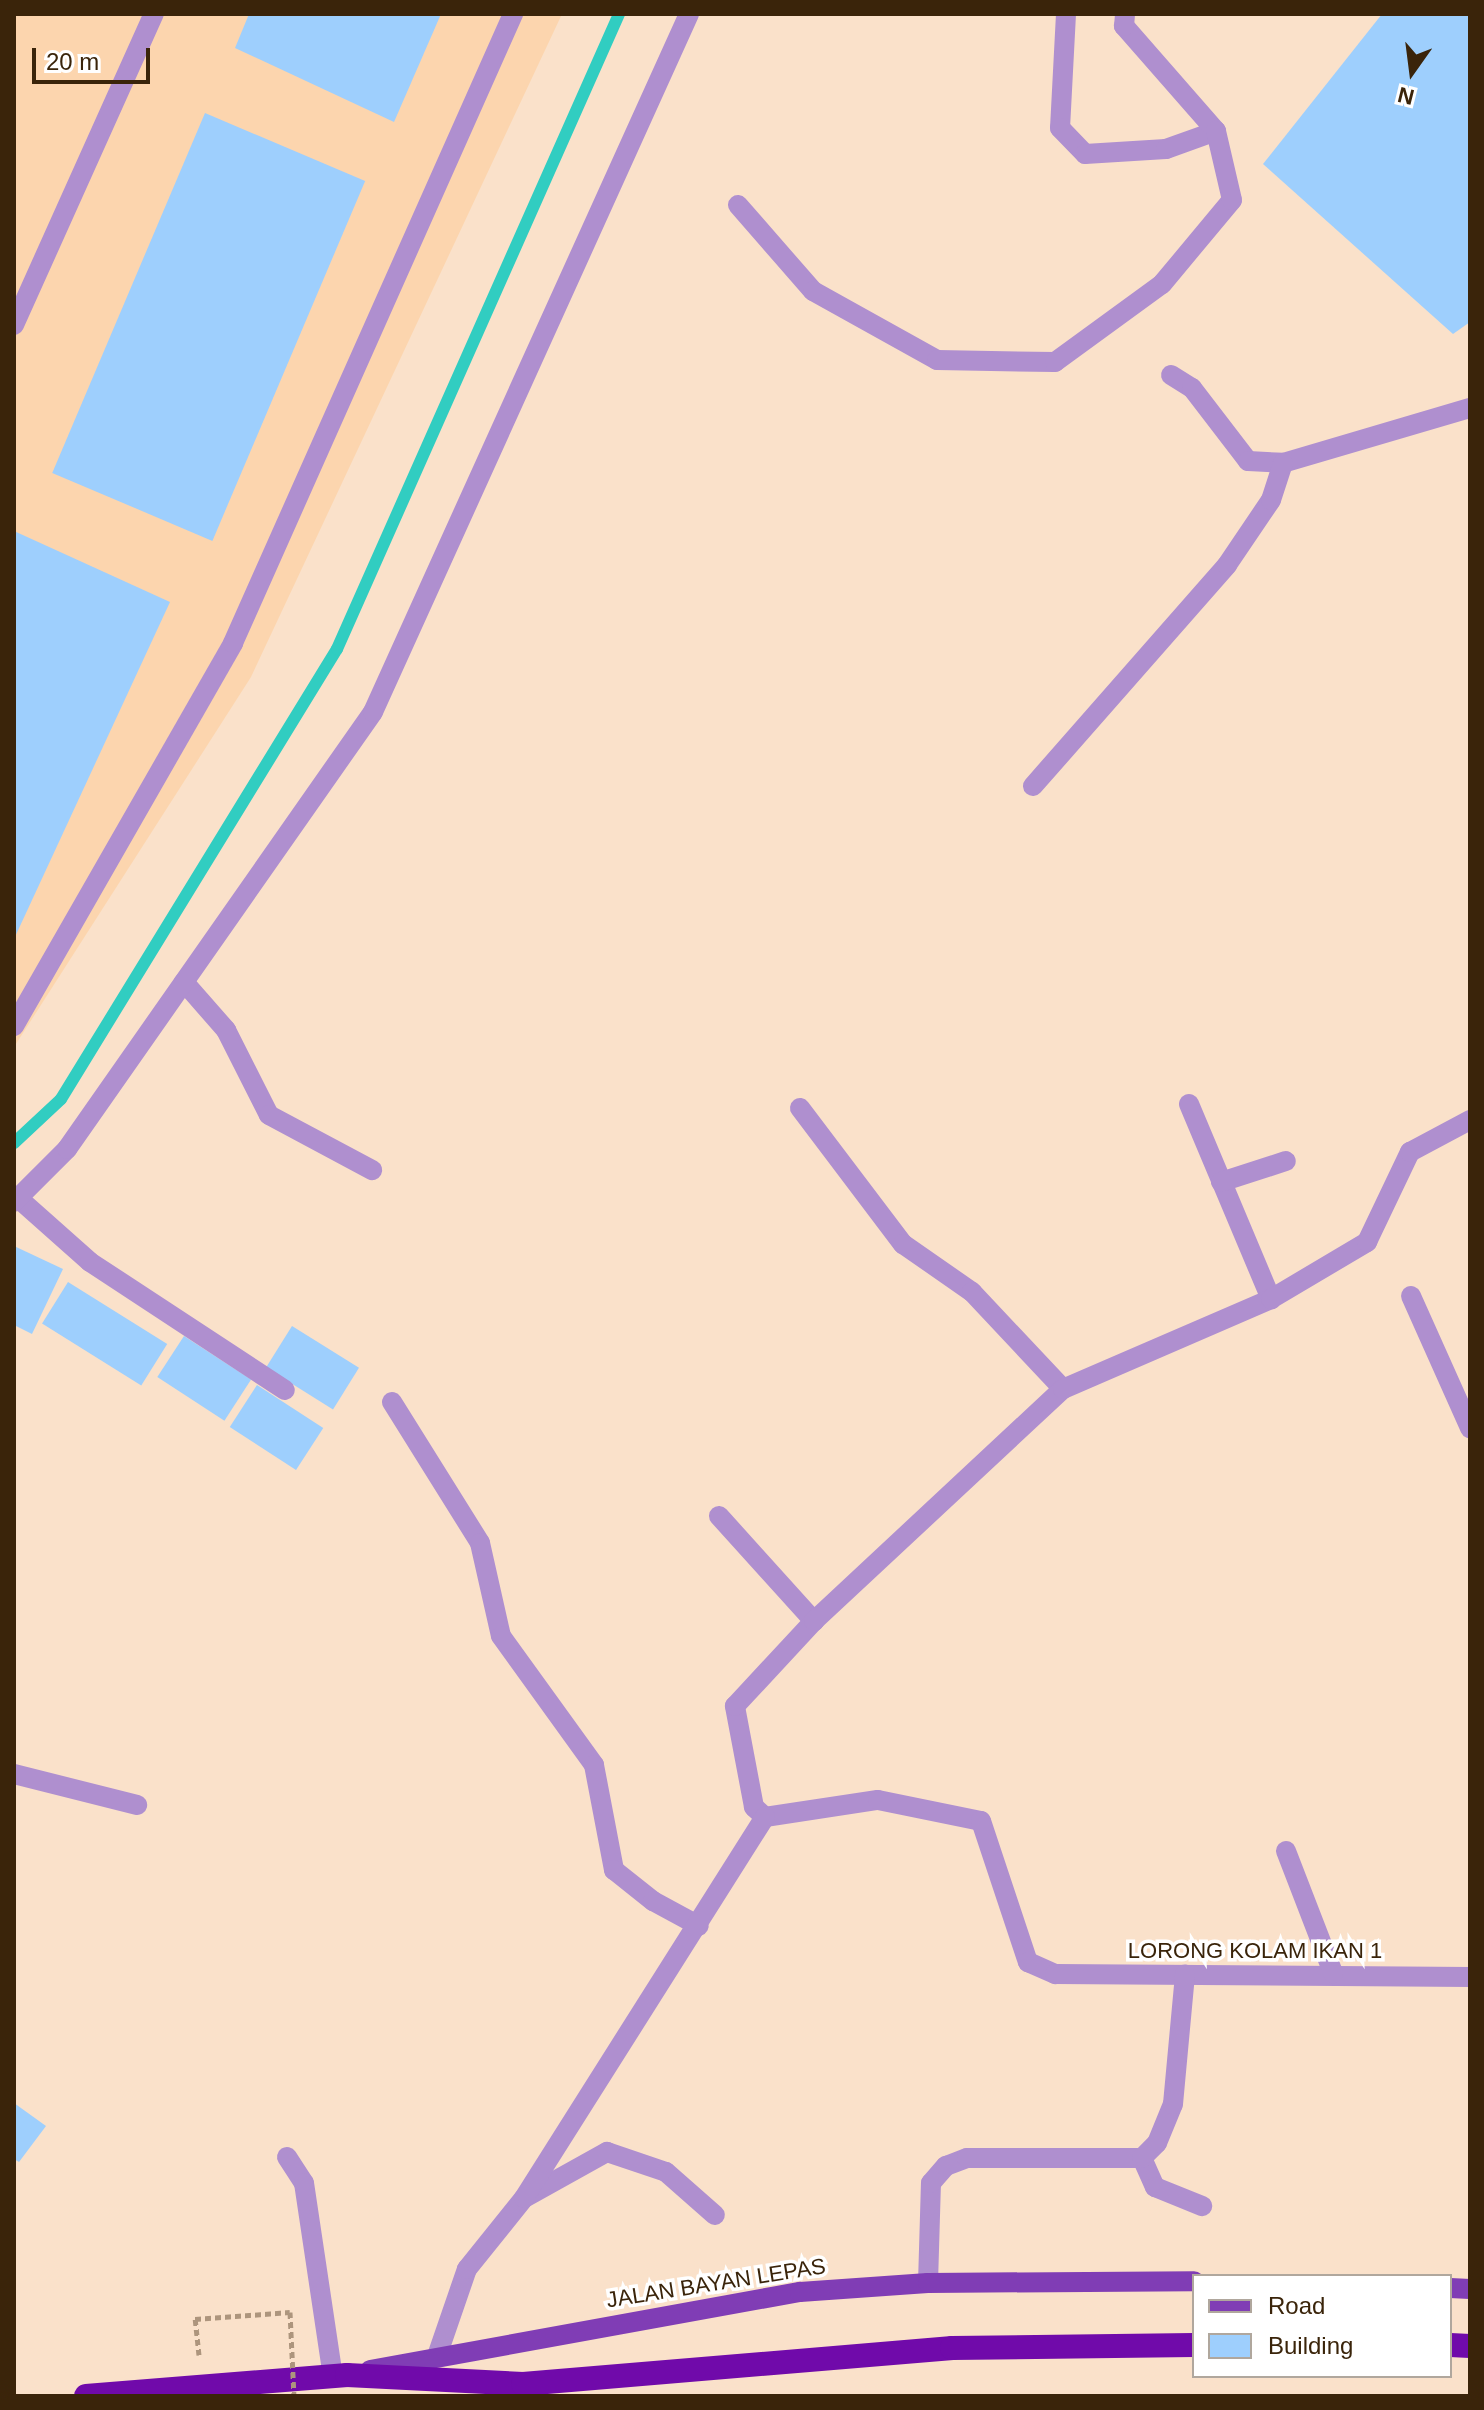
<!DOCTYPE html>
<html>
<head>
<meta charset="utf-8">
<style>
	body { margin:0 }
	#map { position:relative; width:1484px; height:2410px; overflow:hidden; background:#fae1ca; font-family:Arial,sans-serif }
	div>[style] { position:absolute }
	.built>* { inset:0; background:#fcd5ae }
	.stream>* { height:12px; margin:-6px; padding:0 6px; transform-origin:6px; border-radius:6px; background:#31cdc1 }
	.building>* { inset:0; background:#9ecffd; transform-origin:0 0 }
	.path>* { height:5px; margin-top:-2.5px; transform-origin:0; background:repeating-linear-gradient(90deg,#ad957d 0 6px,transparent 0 10px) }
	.minor>* { height:20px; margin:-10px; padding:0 10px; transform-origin:10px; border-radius:10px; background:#af8fcf }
	.major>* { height:20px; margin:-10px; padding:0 10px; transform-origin:10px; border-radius:10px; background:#803db5 }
	.highway>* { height:24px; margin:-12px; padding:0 12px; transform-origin:12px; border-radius:12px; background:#700aaa }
	.path-bridge>* { height:5px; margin-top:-2.5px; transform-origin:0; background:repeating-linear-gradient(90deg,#ad957d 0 6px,transparent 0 10px) }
	span { translate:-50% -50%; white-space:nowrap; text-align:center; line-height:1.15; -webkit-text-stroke:7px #fff; paint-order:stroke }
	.street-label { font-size:22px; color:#3a240a }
	.frame { position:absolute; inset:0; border:16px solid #3a240a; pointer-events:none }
	.legend { position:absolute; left:1192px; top:2274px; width:260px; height:104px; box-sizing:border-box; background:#fff; border:2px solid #b0a79d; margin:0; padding:10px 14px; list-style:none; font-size:24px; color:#3a240a }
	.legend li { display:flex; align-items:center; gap:16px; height:40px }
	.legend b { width:40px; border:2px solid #b0a79d }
	.north { position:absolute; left:1372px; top:32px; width:80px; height:80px; -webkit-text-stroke:6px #fff; paint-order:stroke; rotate:194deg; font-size:22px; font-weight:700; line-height:32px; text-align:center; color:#3a240a }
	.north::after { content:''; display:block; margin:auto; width:28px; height:36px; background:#3a240a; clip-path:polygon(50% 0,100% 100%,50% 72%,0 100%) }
	.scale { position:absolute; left:32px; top:48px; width:118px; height:36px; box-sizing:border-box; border:4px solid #3a240a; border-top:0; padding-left:10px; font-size:24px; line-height:28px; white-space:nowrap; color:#3a240a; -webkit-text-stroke:6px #fff; paint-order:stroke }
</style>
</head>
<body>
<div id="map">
	<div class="built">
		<div style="clip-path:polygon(14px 14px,562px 14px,251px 677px,14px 1047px)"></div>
	</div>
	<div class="stream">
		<div style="left:14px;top:1143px;width:64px;rotate:-43.1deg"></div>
		<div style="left:61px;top:1099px;width:528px;rotate:-58.48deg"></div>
		<div style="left:337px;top:649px;width:695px;rotate:-66.05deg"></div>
	</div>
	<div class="building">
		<div style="clip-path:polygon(249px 14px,441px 14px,394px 122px,235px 48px)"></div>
		<div style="clip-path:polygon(1382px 14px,1470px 14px,1470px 322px,1453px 334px,1263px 164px)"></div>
		<div style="left:205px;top:113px;width:174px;height:391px;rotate:23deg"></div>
		<div style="clip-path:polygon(14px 531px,170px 602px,14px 939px)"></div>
		<div style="clip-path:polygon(14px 1246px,63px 1269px,32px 1334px,14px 1325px)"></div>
		<div style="left:68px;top:1282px;width:117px;height:49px;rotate:32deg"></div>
		<div style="left:292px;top:1326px;width:79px;height:49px;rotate:32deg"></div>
		<div style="left:184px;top:1336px;width:80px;height:49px;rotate:33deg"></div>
		<div style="left:257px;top:1385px;width:79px;height:50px;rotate:33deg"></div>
		<div style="clip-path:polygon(14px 2103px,46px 2126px,19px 2162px,14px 2159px)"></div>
	</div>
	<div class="path">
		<div style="left:199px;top:2355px;width:36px;rotate:-96deg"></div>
		<div style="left:195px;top:2319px;width:95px;rotate:-4.2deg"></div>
	</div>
	<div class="minor">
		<div style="left:1066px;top:14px;width:114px;rotate:93deg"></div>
		<div style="left:1060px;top:128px;width:36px;rotate:46deg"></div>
		<div style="left:1085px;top:154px;width:81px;rotate:-3.5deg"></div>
		<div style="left:1166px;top:149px;width:53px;rotate:-19.8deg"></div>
		<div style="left:1216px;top:131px;width:140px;rotate:-131.2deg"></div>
		<div style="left:1124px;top:26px;width:12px;rotate:-85deg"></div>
		<div style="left:738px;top:205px;width:114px;rotate:48.9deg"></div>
		<div style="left:813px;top:291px;width:142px;rotate:29.1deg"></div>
		<div style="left:937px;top:360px;width:118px;rotate:1deg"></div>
		<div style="left:1055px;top:362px;width:132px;rotate:-36.1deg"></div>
		<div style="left:1162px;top:284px;width:109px;rotate:-50.2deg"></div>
		<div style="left:1232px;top:200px;width:71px;rotate:-103.1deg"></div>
		<div style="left:14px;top:325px;width:341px;rotate:-65.8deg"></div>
		<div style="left:1171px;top:375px;width:25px;rotate:32deg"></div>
		<div style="left:1192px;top:388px;width:92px;rotate:52.5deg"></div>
		<div style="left:1248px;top:461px;width:35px;rotate:3deg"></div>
		<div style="left:1283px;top:463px;width:195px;rotate:-16.4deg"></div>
		<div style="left:1033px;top:786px;width:294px;rotate:-48.7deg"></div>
		<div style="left:1227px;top:565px;width:78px;rotate:-55.9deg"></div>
		<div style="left:1271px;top:500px;width:39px;rotate:-72deg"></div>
		<div style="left:184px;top:982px;width:64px;rotate:48.8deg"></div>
		<div style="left:226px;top:1030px;width:95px;rotate:63.2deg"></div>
		<div style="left:269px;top:1115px;width:117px;rotate:28.1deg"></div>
		<div style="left:14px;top:1026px;width:441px;rotate:-60.2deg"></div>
		<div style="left:233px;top:643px;width:689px;rotate:-66deg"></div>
		<div style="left:1189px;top:1104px;width:212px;rotate:67.2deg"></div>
		<div style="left:800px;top:1108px;width:171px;rotate:52.9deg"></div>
		<div style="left:903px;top:1244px;width:84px;rotate:34.8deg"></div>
		<div style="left:972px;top:1292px;width:133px;rotate:46.8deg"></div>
		<div style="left:1221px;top:1182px;width:68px;rotate:-17.9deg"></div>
		<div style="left:18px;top:1198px;width:96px;rotate:41.6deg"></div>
		<div style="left:90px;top:1262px;width:233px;rotate:33.3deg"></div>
		<div style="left:14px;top:1202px;width:75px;rotate:-45deg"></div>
		<div style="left:67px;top:1149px;width:533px;rotate:-55deg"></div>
		<div style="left:373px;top:712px;width:766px;rotate:-65.64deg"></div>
		<div style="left:1411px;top:1296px;width:145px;rotate:65.9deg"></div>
		<div style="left:392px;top:1402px;width:166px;rotate:58deg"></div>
		<div style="left:480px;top:1543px;width:95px;rotate:77.3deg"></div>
		<div style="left:501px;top:1636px;width:159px;rotate:54.2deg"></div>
		<div style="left:594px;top:1765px;width:107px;rotate:79.2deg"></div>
		<div style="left:614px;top:1870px;width:50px;rotate:38.5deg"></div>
		<div style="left:653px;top:1901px;width:52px;rotate:28.5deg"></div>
		<div style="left:719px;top:1516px;width:142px;rotate:47.9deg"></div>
		<div style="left:14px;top:1774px;width:127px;rotate:14.1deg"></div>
		<div style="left:765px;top:1817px;width:15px;rotate:-138deg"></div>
		<div style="left:754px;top:1807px;width:103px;rotate:-100.7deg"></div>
		<div style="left:735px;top:1706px;width:116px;rotate:-47.1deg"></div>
		<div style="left:814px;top:1621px;width:340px;rotate:-43deg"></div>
		<div style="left:1063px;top:1389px;width:227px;rotate:-23.4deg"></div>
		<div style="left:1271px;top:1299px;width:112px;rotate:-30.7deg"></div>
		<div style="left:1367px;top:1242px;width:100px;rotate:-64.5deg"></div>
		<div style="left:1410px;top:1152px;width:68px;rotate:-28.1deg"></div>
		<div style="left:765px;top:1817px;width:114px;rotate:-8.6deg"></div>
		<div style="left:878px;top:1800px;width:105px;rotate:11.5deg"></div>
		<div style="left:981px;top:1821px;width:149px;rotate:71.6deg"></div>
		<div style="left:1028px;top:1962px;width:30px;rotate:24deg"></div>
		<div style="left:1055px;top:1974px;width:415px;rotate:0.4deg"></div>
		<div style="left:1286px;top:1851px;width:131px;rotate:68.9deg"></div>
		<div style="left:287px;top:2157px;width:31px;rotate:57deg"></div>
		<div style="left:304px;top:2183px;width:195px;rotate:81.5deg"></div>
		<div style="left:1142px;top:2158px;width:32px;rotate:66deg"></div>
		<div style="left:1155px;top:2187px;width:51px;rotate:22deg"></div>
		<div style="left:526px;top:2197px;width:93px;rotate:-29.1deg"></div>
		<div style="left:607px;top:2152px;width:62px;rotate:18.7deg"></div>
		<div style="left:666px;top:2172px;width:65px;rotate:41.3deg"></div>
		<div style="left:928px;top:2283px;width:100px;rotate:-88.3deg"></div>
		<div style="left:931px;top:2183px;width:23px;rotate:-49deg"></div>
		<div style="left:946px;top:2166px;width:22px;rotate:-21deg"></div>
		<div style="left:967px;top:2158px;width:175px"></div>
		<div style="left:1142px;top:2158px;width:21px;rotate:-45deg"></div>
		<div style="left:1157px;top:2143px;width:42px;rotate:-67.7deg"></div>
		<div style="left:1173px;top:2104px;width:130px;rotate:-84.7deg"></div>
		<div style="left:437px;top:2356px;width:92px;rotate:-71deg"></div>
		<div style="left:467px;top:2269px;width:91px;rotate:-51.2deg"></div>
		<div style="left:524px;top:2198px;width:451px;rotate:-57.7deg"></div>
	</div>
	<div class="major">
		<div style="left:1450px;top:2288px;width:20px;rotate:3deg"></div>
		<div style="left:370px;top:2370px;width:437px;rotate:-10.3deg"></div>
		<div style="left:800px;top:2292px;width:128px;rotate:-4deg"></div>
		<div style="left:928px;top:2283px;width:266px;rotate:-0.4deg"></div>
	</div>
	<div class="highway">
		<div style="left:1450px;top:2345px;width:20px;rotate:3deg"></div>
		<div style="left:86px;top:2396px;width:262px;rotate:-4.6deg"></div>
		<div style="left:347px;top:2375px;width:176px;rotate:2.9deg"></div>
		<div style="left:523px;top:2384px;width:431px;rotate:-4.8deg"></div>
		<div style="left:952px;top:2348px;width:242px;rotate:-0.7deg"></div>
	</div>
	<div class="path-bridge">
		<div style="left:290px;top:2312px;width:84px;rotate:87.3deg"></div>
	</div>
	<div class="street-label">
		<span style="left:1255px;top:1951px">LORONG KOLAM IKAN 1</span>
		<span style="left:716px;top:2283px;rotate:-9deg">JALAN BAYAN LEPAS</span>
	</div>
	<div class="frame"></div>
	<ul class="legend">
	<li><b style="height:10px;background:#803db5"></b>Road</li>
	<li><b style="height:22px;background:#9ecffd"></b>Building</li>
	</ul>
	<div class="north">N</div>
	<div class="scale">20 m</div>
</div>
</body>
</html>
